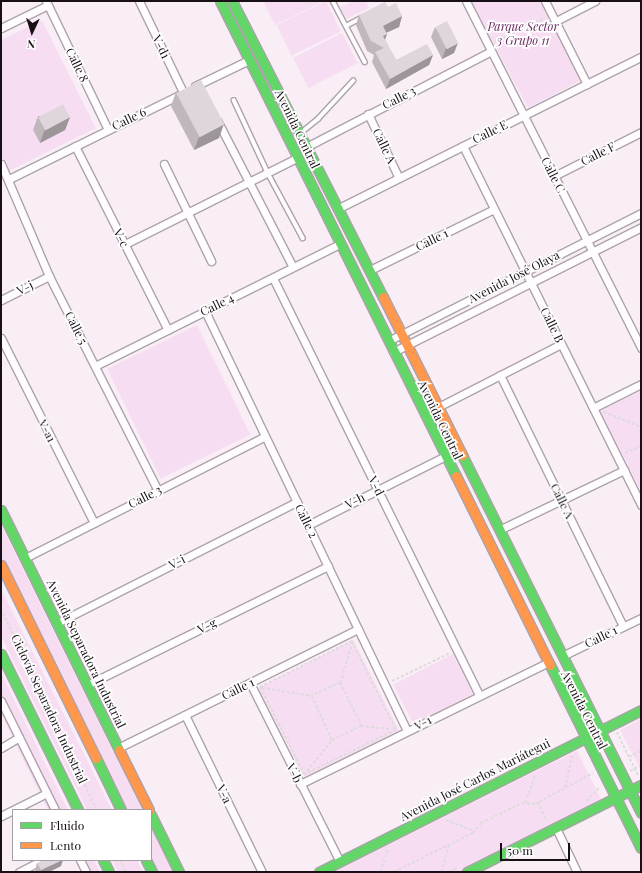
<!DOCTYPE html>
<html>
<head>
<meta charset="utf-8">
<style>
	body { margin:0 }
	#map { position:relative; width:642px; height:873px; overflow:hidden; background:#f9eef6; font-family:"Playfair Display",serif }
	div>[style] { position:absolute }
	.green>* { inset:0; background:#f7ddf1; transform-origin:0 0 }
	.path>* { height:1.5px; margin-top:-0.75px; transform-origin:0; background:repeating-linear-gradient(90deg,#dedbdd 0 3px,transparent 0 5px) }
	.roads { filter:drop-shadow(1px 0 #aca3aa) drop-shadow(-1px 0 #aca3aa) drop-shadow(0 1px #aca3aa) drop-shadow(0 -1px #aca3aa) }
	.lane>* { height:3.5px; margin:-1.75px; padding:0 1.75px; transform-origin:1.75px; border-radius:1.75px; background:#fefcfe }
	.street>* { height:7px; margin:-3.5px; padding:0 3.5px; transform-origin:3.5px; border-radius:3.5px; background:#fefcfe }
	.fast>* { height:9px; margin:-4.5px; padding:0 4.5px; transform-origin:4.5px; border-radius:4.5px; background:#63d668 }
	.slow>* { height:9px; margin:-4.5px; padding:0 4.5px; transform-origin:4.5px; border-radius:4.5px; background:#ff974d }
	.wall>* { inset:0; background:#c0b7bd }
	.shaded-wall>* { inset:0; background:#9c959a }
	.building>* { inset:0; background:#dfd5dc; transform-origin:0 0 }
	span { translate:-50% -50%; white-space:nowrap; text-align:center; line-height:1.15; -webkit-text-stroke:3.5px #fff; paint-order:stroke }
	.park-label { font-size:12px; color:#692b5f; font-style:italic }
	.street-label { font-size:12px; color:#181016 }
	.frame { position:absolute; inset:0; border:2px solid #181016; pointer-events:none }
	.legend { position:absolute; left:12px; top:809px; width:140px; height:52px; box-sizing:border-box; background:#fff; border:1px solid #a39fa2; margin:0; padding:5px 7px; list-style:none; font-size:12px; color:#181016 }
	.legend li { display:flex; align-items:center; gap:8px; height:20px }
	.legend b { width:20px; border:1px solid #a39fa2 }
	.north { position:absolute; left:12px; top:12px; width:40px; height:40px; -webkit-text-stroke:3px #fff; paint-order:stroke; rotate:184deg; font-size:11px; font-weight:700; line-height:16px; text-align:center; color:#181016 }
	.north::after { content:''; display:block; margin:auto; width:14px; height:18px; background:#181016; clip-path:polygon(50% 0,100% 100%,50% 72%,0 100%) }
	.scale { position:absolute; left:500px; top:843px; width:70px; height:18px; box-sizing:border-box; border:2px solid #181016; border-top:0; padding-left:5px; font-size:12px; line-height:14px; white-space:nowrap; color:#181016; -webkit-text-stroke:3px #fff; paint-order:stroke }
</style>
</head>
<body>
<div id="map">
	<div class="green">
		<div style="clip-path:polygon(263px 1px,324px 1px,275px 25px)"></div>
		<div style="left:326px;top:1px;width:34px;height:55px;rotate:64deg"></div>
		<div style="clip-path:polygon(354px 1px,366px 1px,369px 8px,346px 19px,340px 7px)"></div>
		<div style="clip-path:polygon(471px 1px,540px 1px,582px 80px,528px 108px)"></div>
		<div style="clip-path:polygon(42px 20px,96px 128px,7px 172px,1px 161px,1px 40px)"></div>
		<div style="left:342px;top:33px;width:34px;height:55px;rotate:63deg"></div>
		<div style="left:197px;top:325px;width:122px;height:100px;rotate:64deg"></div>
		<div style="clip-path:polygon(641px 391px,641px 491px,600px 411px)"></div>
		<div style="clip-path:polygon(1px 525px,142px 810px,127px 810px,1px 557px)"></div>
		<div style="clip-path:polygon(1px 589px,112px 810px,87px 810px,1px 636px)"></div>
		<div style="left:353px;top:640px;width:102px;height:106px;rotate:63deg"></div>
		<div style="left:453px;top:654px;width:45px;height:67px;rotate:63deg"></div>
		<div style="left:1px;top:673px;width:153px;height:18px;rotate:64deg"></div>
		<div style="clip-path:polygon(641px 719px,641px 771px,620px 730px)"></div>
		<div style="clip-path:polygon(577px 751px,602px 801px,460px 872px,334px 872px)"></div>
		<div style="clip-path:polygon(151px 827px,173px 872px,158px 872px,151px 858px)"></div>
		<div style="clip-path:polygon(85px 860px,94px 860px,100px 872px,91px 872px)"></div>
		<div style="clip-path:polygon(112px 860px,137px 860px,143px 872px,118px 872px)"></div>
	</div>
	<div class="path">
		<div style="left:495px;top:42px;width:55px;rotate:-26.1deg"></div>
		<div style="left:604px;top:412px;width:40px;rotate:22deg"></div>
		<div style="left:625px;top:453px;width:17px;rotate:-24deg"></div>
		<div style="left:1px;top:609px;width:223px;rotate:64.5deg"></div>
		<div style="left:352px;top:641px;width:99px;rotate:63.7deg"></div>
		<div style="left:396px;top:730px;width:102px;rotate:153.9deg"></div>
		<div style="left:304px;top:775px;width:98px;rotate:-116.6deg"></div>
		<div style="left:260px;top:687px;width:103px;rotate:-26.6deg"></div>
		<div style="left:392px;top:681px;width:64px;rotate:-25.8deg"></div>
		<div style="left:340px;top:683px;width:42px;rotate:-73.3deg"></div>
		<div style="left:262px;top:688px;width:51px;rotate:9.1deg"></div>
		<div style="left:361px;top:726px;width:48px;rotate:-116deg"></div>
		<div style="left:340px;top:683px;width:31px;rotate:155deg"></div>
		<div style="left:312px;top:696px;width:48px;rotate:65.6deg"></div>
		<div style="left:332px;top:740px;width:32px;rotate:-26deg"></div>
		<div style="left:361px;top:726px;width:30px;rotate:6deg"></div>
		<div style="left:617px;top:732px;width:48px;rotate:64deg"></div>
		<div style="left:629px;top:757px;width:13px;rotate:-27deg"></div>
		<div style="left:307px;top:771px;width:40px;rotate:-51deg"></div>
		<div style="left:630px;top:771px;width:13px;rotate:-29deg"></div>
		<div style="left:565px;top:788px;width:34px;rotate:-78deg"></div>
		<div style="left:586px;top:801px;width:20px;rotate:-45deg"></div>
		<div style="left:538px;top:802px;width:21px;rotate:65deg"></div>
		<div style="left:525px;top:803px;width:30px;rotate:-70deg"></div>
		<div style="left:446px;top:820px;width:30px;rotate:21deg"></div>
		<div style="left:120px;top:860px;width:13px;rotate:63deg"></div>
		<div style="left:380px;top:872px;width:24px;rotate:-71deg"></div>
		<div style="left:394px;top:872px;width:88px;rotate:-26.3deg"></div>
		<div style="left:473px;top:833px;width:13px;rotate:-51deg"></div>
		<div style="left:481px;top:823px;width:46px;rotate:-26deg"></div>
		<div style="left:522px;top:803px;width:13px;rotate:4deg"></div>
		<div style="left:535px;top:804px;width:66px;rotate:-28.1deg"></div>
		<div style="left:441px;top:872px;width:29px;rotate:-74deg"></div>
		<div style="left:450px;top:872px;width:10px;rotate:-29deg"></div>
	</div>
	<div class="roads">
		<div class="lane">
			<div style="left:333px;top:1px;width:69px;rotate:62.3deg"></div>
			<div style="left:346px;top:26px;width:17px;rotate:-28deg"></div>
			<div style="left:234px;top:100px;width:81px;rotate:65deg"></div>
			<div style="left:268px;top:173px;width:74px;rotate:61.7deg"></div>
			<div style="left:302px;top:132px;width:21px;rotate:-39deg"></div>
			<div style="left:318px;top:119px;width:52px;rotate:-47.4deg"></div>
		</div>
		<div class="street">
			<div style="left:46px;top:1px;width:143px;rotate:64.3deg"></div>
			<div style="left:139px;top:1px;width:101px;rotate:64.2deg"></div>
			<div style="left:466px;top:1px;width:389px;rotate:63.2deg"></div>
			<div style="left:545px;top:1px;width:93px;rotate:63.2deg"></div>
			<div style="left:556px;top:21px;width:44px;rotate:-27.1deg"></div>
			<div style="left:1px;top:28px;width:52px;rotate:-26.1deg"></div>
			<div style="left:195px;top:86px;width:60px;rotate:-25.7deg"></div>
			<div style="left:368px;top:114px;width:71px;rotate:64.2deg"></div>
			<div style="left:218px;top:122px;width:163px;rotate:62.7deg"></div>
			<div style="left:75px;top:146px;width:206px;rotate:63.2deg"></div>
			<div style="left:308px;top:146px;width:206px;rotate:-27.4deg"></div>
			<div style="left:463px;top:146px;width:401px;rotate:63.6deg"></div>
			<div style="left:1px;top:164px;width:122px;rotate:66.8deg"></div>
			<div style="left:49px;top:276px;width:241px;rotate:63.1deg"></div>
			<div style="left:164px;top:164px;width:108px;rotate:64.1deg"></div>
			<div style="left:554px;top:176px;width:97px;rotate:-26.8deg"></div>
			<div style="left:9px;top:179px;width:194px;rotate:-26.3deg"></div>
			<div style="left:339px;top:208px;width:338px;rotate:-26.6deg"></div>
			<div style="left:125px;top:244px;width:192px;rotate:-26.6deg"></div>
			<div style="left:370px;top:270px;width:138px;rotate:-26.2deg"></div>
			<div style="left:273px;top:278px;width:465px;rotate:63.7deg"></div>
			<div style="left:1px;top:300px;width:54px;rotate:-26.6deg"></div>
			<div style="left:205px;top:311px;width:466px;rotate:64.3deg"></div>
			<div style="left:1px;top:338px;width:207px;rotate:63.3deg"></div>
			<div style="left:388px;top:341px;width:284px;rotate:-26.8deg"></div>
			<div style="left:393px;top:352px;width:278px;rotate:-26.7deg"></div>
			<div style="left:95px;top:366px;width:274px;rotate:-26.5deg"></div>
			<div style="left:500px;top:375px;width:280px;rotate:63.9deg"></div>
			<div style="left:438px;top:407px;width:138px;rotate:-27.1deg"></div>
			<div style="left:593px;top:408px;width:54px;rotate:-26.6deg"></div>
			<div style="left:308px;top:525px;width:153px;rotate:-26.7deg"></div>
			<div style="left:499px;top:530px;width:139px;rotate:-25.6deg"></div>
			<div style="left:25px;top:558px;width:269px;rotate:-26.9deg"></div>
			<div style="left:57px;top:623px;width:269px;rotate:-26.8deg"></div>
			<div style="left:562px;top:656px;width:88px;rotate:-25.7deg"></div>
			<div style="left:250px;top:683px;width:200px;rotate:63.3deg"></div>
			<div style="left:87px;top:685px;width:269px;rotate:-26.3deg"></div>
			<div style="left:1px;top:701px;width:122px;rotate:63.6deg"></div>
			<div style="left:185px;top:715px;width:175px;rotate:63.9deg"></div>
			<div style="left:1px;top:748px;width:21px;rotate:-31deg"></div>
			<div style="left:118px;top:748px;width:268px;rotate:-26.4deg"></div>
			<div style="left:300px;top:784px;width:275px;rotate:-26.1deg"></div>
			<div style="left:1px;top:816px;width:51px;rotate:-26.6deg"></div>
			<div style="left:556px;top:828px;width:49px;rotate:64.5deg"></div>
			<div style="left:80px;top:860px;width:13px;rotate:63deg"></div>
			<div style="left:19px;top:872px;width:27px;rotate:-27deg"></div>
		</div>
		<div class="fast">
			<div style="left:220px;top:1px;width:530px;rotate:63.58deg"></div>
			<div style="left:232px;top:1px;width:332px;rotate:63deg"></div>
			<div style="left:462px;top:455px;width:400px;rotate:63.4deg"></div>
			<div style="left:1px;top:510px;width:267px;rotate:63.8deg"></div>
			<div style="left:1px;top:654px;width:174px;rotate:63.7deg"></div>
			<div style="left:550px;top:665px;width:204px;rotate:63.6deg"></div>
			<div style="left:96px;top:758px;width:58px;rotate:64.3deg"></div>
			<div style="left:151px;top:815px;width:64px;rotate:63.8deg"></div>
			<div style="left:103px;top:860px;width:13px;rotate:63deg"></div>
			<div style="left:146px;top:860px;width:13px;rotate:63deg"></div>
			<div style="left:319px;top:872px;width:360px;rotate:-26.7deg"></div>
			<div style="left:467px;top:872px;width:195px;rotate:-26.6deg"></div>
		</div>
		<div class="slow">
			<div style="left:383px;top:297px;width:177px;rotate:63.4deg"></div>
			<div style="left:456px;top:476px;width:211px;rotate:63.6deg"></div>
			<div style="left:1px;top:565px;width:215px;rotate:63.8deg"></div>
			<div style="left:119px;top:750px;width:67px;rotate:63.4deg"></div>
		</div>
	</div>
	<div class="wall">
		<div style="clip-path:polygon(388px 7px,402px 16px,399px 27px,386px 33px,387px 34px,385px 40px,396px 60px,433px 55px,429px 65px,386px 89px,372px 62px,374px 55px,367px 51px,356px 25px,359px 15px)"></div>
		<div style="clip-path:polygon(435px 27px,454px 53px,442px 59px,431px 37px)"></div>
		<div style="clip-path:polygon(176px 92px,219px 138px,194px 150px,171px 106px)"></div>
		<div style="clip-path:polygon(38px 116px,70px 117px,65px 130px,40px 143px,33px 130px)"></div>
		<div style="clip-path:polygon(37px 863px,61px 866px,49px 872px,36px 872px,35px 870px)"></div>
	</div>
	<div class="shaded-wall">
		<div style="clip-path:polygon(402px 16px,399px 27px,379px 36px,383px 26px)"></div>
		<div style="clip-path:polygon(387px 34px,383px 45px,383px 36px)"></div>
		<div style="clip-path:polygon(458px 43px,454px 53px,442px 59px,446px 48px)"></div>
		<div style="clip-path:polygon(433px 55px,429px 65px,386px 89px,390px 79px)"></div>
		<div style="clip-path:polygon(70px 117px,65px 130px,40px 143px,45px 129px)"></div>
		<div style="clip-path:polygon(224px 124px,219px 138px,194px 150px,199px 137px)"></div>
		<div style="clip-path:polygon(62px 860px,63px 860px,61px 866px,49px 872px,40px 872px,41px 870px)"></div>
	</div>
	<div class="building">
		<div style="clip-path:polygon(385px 2px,388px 7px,396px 3px,402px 16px,383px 26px,387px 34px,383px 36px,396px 60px,427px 44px,433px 55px,390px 79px,375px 52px,384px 48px,371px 41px,359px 15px)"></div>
		<div style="left:447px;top:21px;width:25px;height:13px;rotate:63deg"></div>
		<div style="left:201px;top:80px;width:50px;height:28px;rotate:62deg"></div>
		<div style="left:63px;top:104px;width:15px;height:28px;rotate:62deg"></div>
		<div style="clip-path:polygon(43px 860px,62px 860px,41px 870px,37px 863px)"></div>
	</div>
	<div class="park-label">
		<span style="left:523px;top:34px">Parque Sector<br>3 Grupo 11</span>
	</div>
	<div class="street-label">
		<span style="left:161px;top:47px;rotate:64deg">V-d1</span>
		<span style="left:77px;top:65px;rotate:64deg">Calle 8</span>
		<span style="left:399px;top:98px;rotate:-27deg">Calle 3</span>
		<span style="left:129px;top:119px;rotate:-26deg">Calle 6</span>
		<span style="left:297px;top:129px;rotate:64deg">Avenida Central</span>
		<span style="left:490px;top:132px;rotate:-26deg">Calle E</span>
		<span style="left:384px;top:146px;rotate:64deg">Calle A</span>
		<span style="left:598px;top:154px;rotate:-27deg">Calle F</span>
		<span style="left:553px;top:175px;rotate:63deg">Calle C</span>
		<span style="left:121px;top:238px;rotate:63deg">V-c</span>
		<span style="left:432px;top:240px;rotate:-26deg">Calle 1</span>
		<span style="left:514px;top:277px;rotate:-27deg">Avenida José Olaya</span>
		<span style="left:25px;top:288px;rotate:-27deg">V-j</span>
		<span style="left:217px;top:305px;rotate:-26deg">Calle 4</span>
		<span style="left:552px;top:325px;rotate:64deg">Calle B</span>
		<span style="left:76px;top:328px;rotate:63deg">Calle 5</span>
		<span style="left:440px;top:420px;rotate:64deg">Avenida Central</span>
		<span style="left:47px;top:431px;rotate:63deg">V-a1</span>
		<span style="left:376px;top:486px;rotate:64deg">V-d</span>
		<span style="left:145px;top:497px;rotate:-27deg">Calle 3</span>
		<span style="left:355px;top:501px;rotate:-27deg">V-h</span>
		<span style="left:562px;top:501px;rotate:64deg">Calle A</span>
		<span style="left:306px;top:521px;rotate:64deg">Calle 2</span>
		<span style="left:177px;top:562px;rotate:-27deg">V-i</span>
		<span style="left:207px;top:626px;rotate:-26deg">V-g</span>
		<span style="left:601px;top:637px;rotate:-26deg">Calle 1</span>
		<span style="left:86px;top:654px;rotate:64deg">Avenida Separadora Industrial</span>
		<span style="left:238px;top:689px;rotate:-26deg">Calle 1</span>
		<span style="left:49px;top:709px;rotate:65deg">Ciclovía Separadora Industrial</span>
		<span style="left:584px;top:710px;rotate:63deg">Avenida Central</span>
		<span style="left:423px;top:723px;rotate:-27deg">V-1</span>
		<span style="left:294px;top:773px;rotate:64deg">V-b</span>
		<span style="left:475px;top:780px;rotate:-27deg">Avenida José Carlos Mariátegui</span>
		<span style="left:224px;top:794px;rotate:64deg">V-a</span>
	</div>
	<div class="frame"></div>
	<ul class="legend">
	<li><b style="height:5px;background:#63d668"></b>Fluido</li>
	<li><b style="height:5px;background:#ff974d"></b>Lento</li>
	</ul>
	<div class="north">N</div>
	<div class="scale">50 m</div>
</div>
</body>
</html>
